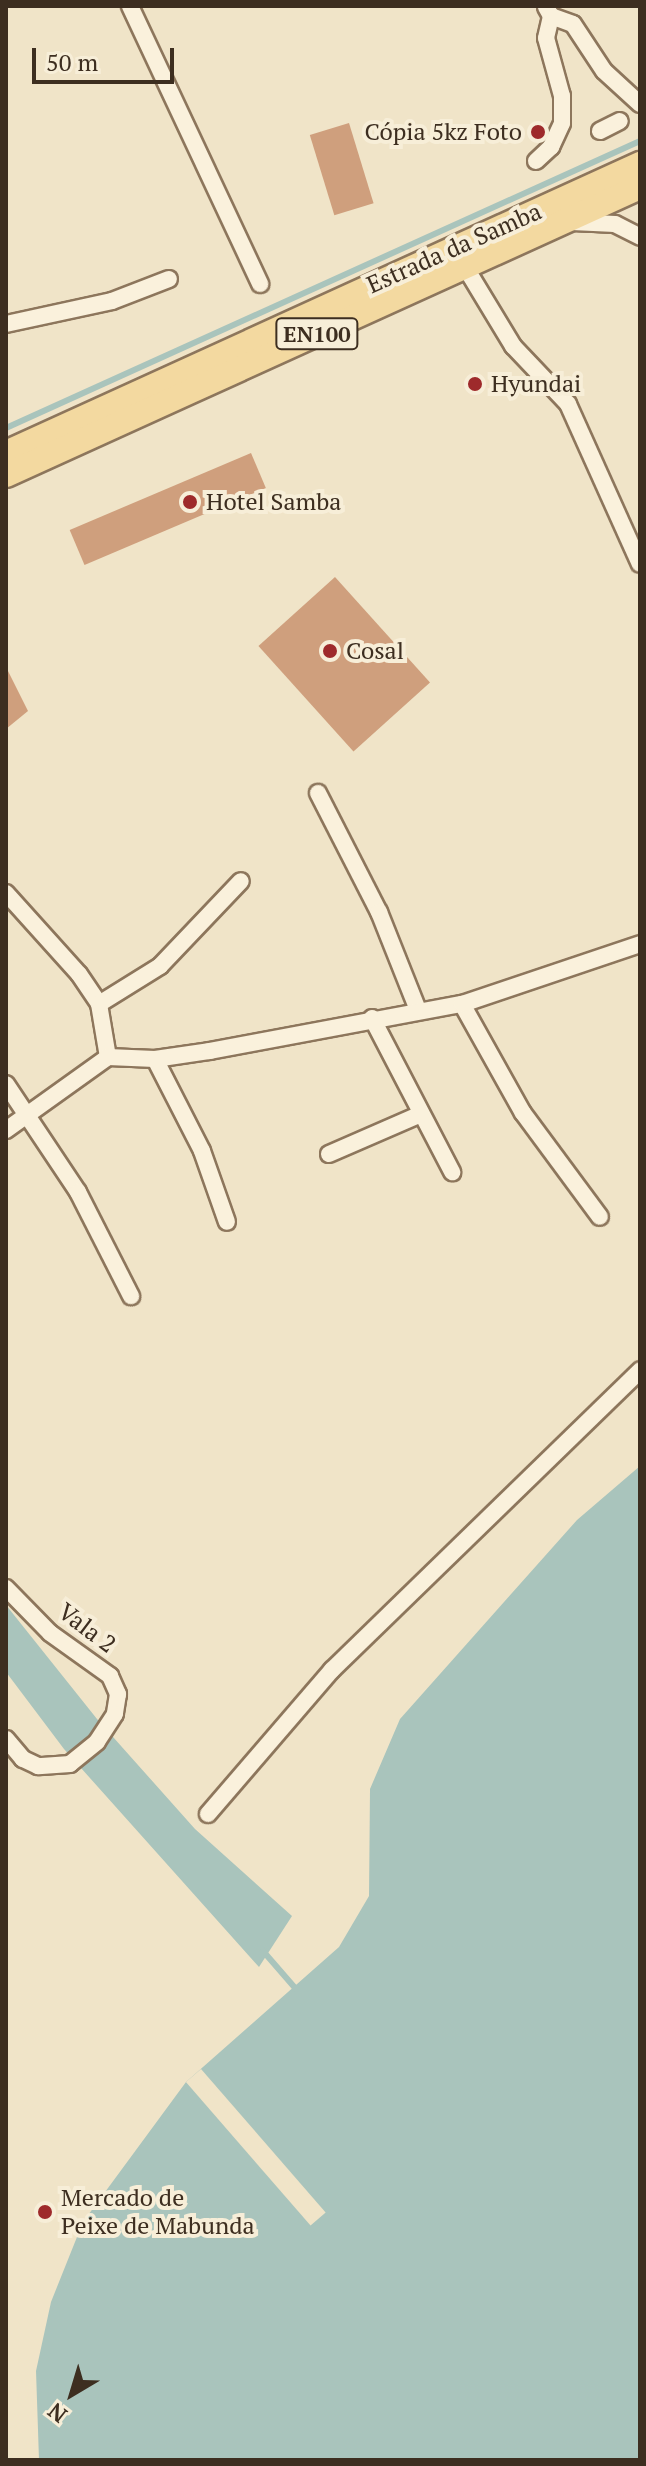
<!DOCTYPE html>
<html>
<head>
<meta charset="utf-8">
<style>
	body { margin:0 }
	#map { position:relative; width:646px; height:2466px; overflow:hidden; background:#f0e4c8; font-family:"PT Serif",serif }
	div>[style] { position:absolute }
	.water>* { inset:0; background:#a9c4bc }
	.pier>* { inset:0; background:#f0e4c8; transform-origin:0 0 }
	.stream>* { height:6px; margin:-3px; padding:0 3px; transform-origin:3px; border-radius:3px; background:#a9c4bc }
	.building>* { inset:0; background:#cf9f7d; transform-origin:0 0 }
	.roads { filter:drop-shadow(2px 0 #8d765c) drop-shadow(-2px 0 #8d765c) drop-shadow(0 2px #8d765c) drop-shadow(0 -2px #8d765c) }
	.street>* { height:16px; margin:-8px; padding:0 8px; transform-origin:8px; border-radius:8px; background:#faf1dc }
	.primary>* { height:24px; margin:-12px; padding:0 12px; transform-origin:12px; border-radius:12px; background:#f3d9a0 }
	.dots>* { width:22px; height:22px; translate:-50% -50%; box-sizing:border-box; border:4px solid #f7eed8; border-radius:50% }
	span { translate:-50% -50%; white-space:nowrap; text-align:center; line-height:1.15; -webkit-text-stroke:8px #f7eed8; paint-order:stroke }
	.shield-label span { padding:2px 6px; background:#f7eed8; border:2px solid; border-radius:6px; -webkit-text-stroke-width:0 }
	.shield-label { font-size:22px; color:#3d2e20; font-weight:700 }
	.poi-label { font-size:24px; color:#3d2e20 }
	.right { translate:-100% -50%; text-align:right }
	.left { translate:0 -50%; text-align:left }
	.street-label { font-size:24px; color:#3d2e20 }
	.frame { position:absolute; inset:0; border:8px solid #3d2e20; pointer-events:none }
	.north { position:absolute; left:32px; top:2354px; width:80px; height:80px; -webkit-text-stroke:6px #f7eed8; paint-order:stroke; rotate:218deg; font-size:22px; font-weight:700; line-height:32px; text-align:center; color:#3d2e20 }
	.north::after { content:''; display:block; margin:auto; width:28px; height:36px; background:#3d2e20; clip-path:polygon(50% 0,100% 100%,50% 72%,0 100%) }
	.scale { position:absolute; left:32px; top:48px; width:142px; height:36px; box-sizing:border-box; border:4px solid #3d2e20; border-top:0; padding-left:10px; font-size:24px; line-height:28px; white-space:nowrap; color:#3d2e20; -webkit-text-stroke:6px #f7eed8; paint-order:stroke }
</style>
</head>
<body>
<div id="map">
	<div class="water">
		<div style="clip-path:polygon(640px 1466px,640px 2460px,39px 2460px,36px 2371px,51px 2302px,83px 2222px,186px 2082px,339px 1947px,369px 1896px,370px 1789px,400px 1719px,577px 1520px)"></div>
		<div style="clip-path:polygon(6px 1605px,97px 1719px,195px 1829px,292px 1916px,259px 1967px,64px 1749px,6px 1672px)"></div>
	</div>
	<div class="pier">
		<div style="left:201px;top:2069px;width:190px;height:20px;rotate:49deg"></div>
	</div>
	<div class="stream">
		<div style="left:6px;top:428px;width:696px;rotate:-24.36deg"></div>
		<div style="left:263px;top:1951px;width:49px;rotate:49.1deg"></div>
	</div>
	<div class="building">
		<div style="left:349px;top:123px;width:84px;height:41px;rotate:73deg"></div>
		<div style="left:251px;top:453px;width:38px;height:197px;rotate:67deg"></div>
		<div style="left:335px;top:577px;width:142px;height:103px;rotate:48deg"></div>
		<div style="clip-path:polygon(6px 667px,28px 711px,6px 729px)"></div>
	</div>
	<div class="roads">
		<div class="street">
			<div style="left:130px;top:6px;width:307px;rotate:64.9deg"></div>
			<div style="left:546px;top:7px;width:10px;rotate:61deg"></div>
			<div style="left:551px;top:16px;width:23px;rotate:20deg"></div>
			<div style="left:573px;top:24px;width:56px;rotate:56.6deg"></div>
			<div style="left:604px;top:71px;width:49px;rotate:42.5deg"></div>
			<div style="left:600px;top:131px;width:22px;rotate:-27deg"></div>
			<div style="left:536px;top:161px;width:21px;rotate:-43deg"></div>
			<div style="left:551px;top:147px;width:26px;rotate:-65deg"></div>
			<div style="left:562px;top:123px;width:27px;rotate:-90deg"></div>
			<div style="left:562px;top:96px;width:60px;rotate:-105.4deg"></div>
			<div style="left:546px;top:38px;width:23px;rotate:-77deg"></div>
			<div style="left:572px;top:222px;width:43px;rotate:2.7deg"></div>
			<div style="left:615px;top:224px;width:28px;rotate:27deg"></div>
			<div style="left:464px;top:265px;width:95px;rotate:58.8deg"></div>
			<div style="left:513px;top:346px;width:80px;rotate:46.5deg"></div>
			<div style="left:568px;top:404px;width:175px;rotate:65.8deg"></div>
			<div style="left:6px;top:324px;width:108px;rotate:-12.2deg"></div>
			<div style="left:112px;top:301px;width:61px;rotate:-21.1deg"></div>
			<div style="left:318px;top:793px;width:134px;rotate:62.9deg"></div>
			<div style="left:379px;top:912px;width:105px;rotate:68.3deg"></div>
			<div style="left:6px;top:893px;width:109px;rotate:48deg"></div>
			<div style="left:79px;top:974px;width:36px;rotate:56deg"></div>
			<div style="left:99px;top:1004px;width:54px;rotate:80.4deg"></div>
			<div style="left:99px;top:1004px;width:72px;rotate:-31.9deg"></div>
			<div style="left:160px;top:966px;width:117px;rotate:-46.4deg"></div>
			<div style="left:462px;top:1004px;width:125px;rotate:60.8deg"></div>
			<div style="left:523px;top:1113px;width:129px;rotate:53.5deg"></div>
			<div style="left:372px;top:1018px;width:174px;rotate:62.5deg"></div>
			<div style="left:155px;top:1059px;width:103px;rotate:62.9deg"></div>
			<div style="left:202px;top:1151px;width:75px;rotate:70.6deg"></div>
			<div style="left:6px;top:1084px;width:130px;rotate:56.3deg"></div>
			<div style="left:78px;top:1192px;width:117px;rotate:63deg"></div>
			<div style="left:6px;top:1130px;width:125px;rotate:-35.6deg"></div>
			<div style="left:108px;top:1057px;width:47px;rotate:2.4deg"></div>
			<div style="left:155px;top:1059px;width:56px;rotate:-8.3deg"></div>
			<div style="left:210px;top:1051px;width:256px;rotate:-10.6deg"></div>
			<div style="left:462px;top:1004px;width:188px;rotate:-18.6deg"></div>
			<div style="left:329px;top:1154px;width:100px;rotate:-23.5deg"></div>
			<div style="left:6px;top:1588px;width:63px;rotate:45.6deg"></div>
			<div style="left:50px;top:1633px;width:74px;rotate:35.6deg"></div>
			<div style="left:110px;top:1676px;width:20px;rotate:66deg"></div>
			<div style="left:118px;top:1694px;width:20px;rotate:99deg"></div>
			<div style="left:115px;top:1714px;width:33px;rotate:123deg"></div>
			<div style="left:97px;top:1742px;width:35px;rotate:141deg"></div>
			<div style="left:70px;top:1764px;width:32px;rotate:176deg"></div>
			<div style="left:38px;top:1766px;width:17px;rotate:-155deg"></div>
			<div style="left:23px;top:1759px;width:26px;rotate:-130deg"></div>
			<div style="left:208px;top:1814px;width:190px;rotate:-49.3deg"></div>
			<div style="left:332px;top:1670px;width:430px;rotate:-44.2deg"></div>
		</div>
		<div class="primary">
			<div style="left:6px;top:453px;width:697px;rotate:-24.51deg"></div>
			<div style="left:6px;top:475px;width:696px;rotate:-24.43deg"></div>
		</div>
	</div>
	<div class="dots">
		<div style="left:538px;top:132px;background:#9e2a2b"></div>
		<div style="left:475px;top:384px;background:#9e2a2b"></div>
		<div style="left:190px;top:502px;background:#9e2a2b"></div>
		<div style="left:330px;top:651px;background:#9e2a2b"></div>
		<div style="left:45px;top:2212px;background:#9e2a2b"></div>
	</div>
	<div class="shield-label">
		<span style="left:317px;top:334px">EN100</span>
	</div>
	<div class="poi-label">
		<span class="right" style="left:522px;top:132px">Cópia 5kz Foto</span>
		<span class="left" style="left:491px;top:384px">Hyundai</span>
		<span class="left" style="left:206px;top:502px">Hotel Samba</span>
		<span class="left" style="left:346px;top:651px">Cosal</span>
		<span class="left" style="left:61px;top:2212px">Mercado de<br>Peixe de Mabunda</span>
	</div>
	<div class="street-label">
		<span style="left:454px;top:248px;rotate:-24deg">Estrada da Samba</span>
		<span style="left:87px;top:1628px;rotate:37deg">Vala 2</span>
	</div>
	<div class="frame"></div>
	<div class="north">N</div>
	<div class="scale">50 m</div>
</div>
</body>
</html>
